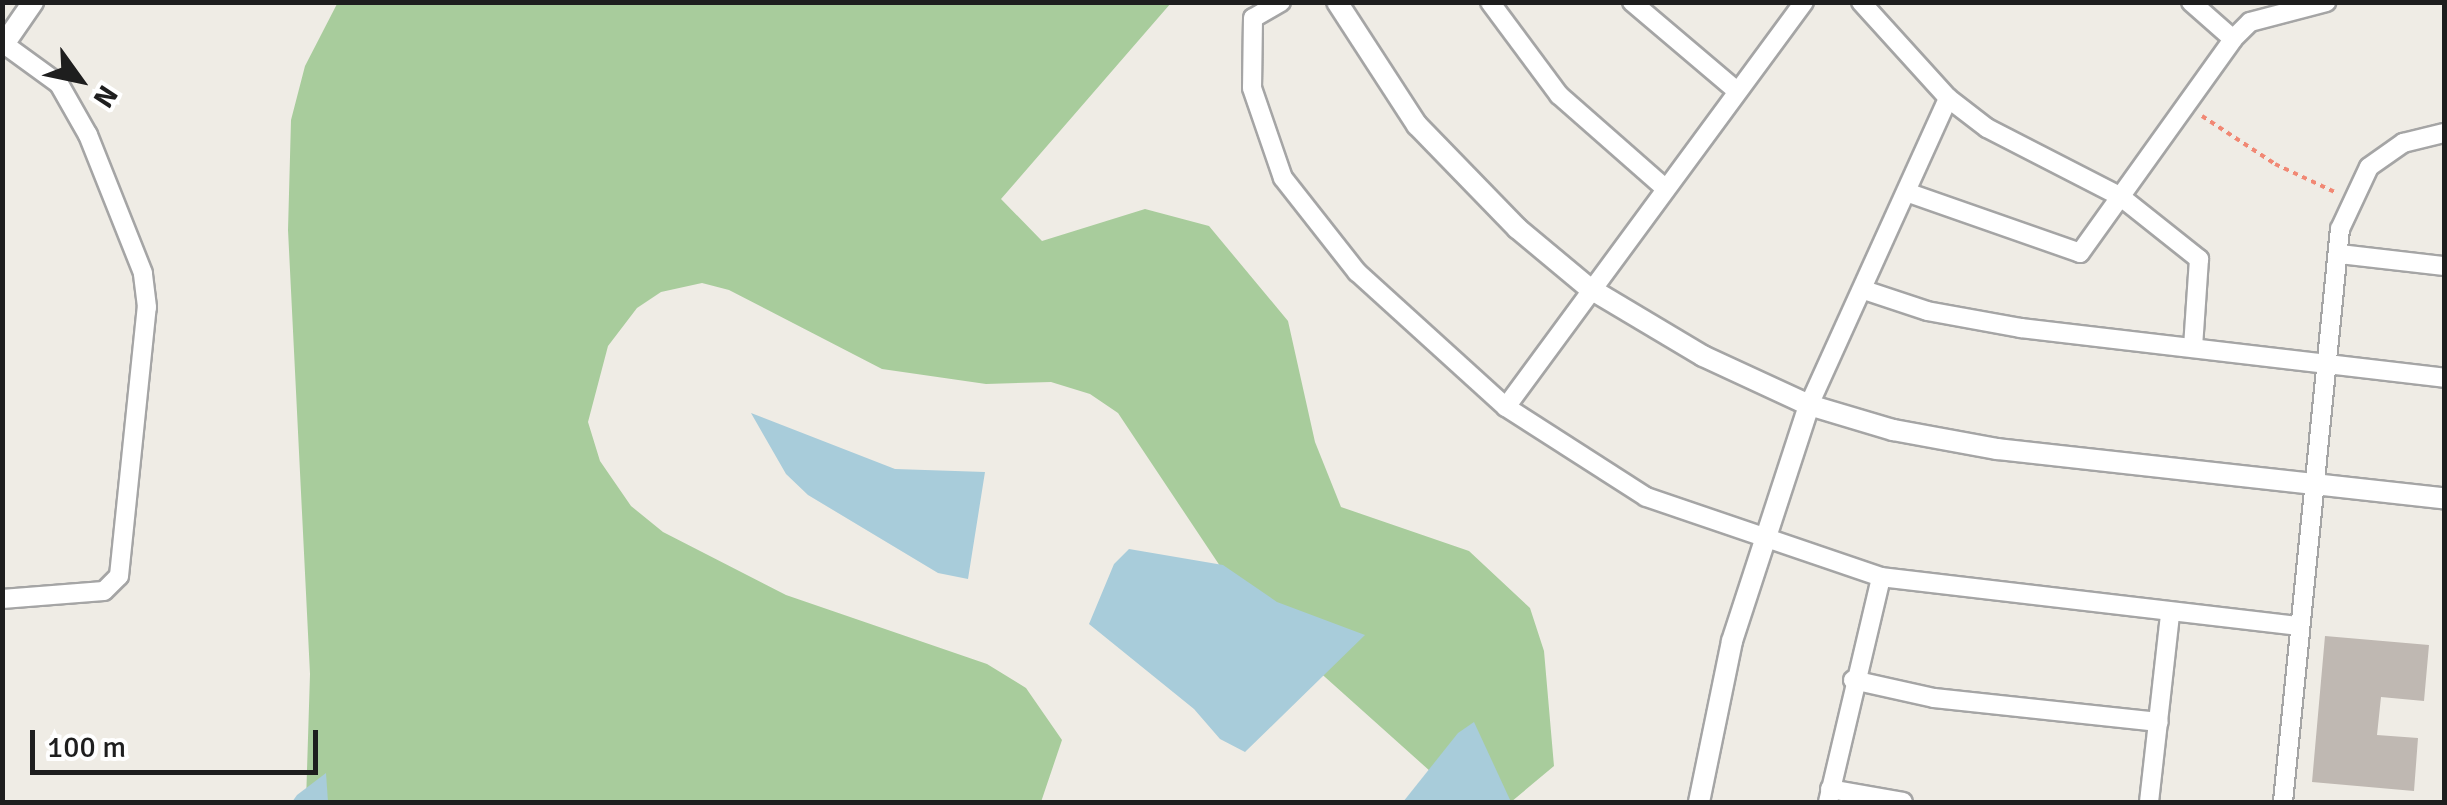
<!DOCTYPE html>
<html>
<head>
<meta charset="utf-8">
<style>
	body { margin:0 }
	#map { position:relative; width:2447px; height:805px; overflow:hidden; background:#efece5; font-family:Signika,sans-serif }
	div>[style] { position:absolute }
	.forest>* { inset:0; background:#a8cc9c }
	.water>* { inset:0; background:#a8ccda }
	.building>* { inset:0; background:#bfb8b2 }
	.path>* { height:4px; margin-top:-2px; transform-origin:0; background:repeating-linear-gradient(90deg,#f18874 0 5px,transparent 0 10px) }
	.roads { filter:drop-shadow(2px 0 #a5a5a5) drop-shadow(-2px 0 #a5a5a5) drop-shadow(0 2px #a5a5a5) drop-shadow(0 -2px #a5a5a5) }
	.minor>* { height:18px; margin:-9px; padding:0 9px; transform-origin:9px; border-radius:9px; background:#fff }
	.tertiary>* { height:20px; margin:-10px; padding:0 10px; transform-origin:10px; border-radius:10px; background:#fff }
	span { translate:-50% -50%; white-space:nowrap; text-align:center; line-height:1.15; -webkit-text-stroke:8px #fff; paint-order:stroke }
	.frame { position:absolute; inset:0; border:5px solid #1e1e1e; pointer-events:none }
	.north { position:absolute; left:30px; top:30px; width:100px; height:100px; -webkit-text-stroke:8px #fff; paint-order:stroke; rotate:123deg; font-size:28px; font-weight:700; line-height:40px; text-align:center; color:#1e1e1e }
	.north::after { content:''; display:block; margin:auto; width:35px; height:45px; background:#1e1e1e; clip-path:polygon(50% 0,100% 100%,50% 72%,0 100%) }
	.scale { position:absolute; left:30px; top:730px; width:288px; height:45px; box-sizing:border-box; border:5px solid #1e1e1e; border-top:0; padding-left:12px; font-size:30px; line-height:35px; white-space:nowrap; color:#1e1e1e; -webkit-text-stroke:8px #fff; paint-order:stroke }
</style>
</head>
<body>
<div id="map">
	<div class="forest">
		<div style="clip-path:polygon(338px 2px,1171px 3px,1001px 199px,1042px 241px,1145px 209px,1209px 226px,1288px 321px,1315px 442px,1341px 507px,1469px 551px,1530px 608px,1544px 651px,1554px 766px,1511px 802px,1450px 789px,1248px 608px,1118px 413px,1090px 394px,1051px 382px,986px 384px,882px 369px,729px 290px,702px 283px,661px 292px,637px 308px,608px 346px,588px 422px,600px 461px,631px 506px,663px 532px,786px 595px,987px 664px,1026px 688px,1062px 740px,1041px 802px,306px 802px,310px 674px,288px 230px,291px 120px,305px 66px)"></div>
	</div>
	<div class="water">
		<div style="clip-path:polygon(751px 413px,895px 469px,985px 472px,968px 579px,938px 573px,808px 495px,786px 474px)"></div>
		<div style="clip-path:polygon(1129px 549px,1223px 565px,1277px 602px,1365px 635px,1245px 752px,1220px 739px,1194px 709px,1089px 624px,1114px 564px)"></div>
		<div style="clip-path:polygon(1474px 722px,1511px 802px,1403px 802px,1458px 733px)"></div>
		<div style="clip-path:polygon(326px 773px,328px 802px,292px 802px,297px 795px)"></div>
	</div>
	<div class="building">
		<div style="clip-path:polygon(2325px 636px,2429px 645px,2424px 701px,2381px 697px,2377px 735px,2418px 738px,2414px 791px,2312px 782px)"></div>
	</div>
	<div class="path">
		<div style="left:2202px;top:116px;width:87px;rotate:33.3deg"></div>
		<div style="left:2275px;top:164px;width:68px;rotate:25.1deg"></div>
	</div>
	<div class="roads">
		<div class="minor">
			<div style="left:1281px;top:2px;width:32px;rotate:150deg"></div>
			<div style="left:1253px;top:18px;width:70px;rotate:90.8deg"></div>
			<div style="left:1252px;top:88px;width:95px;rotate:71deg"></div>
			<div style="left:1283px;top:178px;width:120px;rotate:51.8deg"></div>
			<div style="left:1357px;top:272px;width:201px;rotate:42.2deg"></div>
			<div style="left:1490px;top:2px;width:116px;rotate:53.4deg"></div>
			<div style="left:1559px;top:95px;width:141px;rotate:41.3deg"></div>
			<div style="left:1632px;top:2px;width:138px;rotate:40.3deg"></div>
			<div style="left:1804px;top:2px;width:503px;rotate:126.35deg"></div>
			<div style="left:1506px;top:407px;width:166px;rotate:32.7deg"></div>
			<div style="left:1646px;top:497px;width:248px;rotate:18.8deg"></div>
			<div style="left:1881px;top:577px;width:421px;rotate:6.7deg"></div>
			<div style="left:1861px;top:2px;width:130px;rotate:47.8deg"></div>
			<div style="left:1948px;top:98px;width:49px;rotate:37.6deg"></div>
			<div style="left:1987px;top:128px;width:151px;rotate:27.2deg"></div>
			<div style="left:2121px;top:197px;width:100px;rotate:38.5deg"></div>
			<div style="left:2199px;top:259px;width:87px;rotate:93.9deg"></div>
			<div style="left:2233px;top:39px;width:24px;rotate:-45deg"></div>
			<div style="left:2250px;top:22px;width:79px;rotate:-14.7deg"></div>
			<div style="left:1909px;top:193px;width:181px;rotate:19.3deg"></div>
			<div style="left:2080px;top:253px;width:263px;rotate:-54.4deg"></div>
			<div style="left:2233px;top:39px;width:56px;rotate:-138.6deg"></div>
			<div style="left:2340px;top:254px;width:105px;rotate:6.6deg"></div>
			<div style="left:1864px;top:290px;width:66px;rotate:18.4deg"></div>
			<div style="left:1927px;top:311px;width:96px;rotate:10.3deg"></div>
			<div style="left:2021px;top:328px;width:426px;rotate:6.7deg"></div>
			<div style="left:1809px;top:405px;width:337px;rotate:-65.6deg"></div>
			<div style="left:2px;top:599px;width:102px;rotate:-4.5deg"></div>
			<div style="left:104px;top:591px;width:21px;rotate:-45deg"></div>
			<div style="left:119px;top:576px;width:270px;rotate:-84.1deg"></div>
			<div style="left:147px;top:307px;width:34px;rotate:-97deg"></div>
			<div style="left:143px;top:273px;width:149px;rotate:-111.7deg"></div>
			<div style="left:88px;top:135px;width:59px;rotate:-119.6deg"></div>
			<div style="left:59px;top:84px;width:68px;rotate:-144deg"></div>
			<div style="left:1853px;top:680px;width:83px;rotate:12.5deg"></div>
			<div style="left:1934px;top:698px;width:226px;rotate:6.1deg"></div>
			<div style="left:1830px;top:789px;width:74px;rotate:10.1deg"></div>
			<div style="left:1828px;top:802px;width:231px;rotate:-76.7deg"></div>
			<div style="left:2149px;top:802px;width:189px;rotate:-83.6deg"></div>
			<div style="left:2283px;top:802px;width:576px;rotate:-84.32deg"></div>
			<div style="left:2340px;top:229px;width:68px;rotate:-64.9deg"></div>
			<div style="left:2369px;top:167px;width:42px;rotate:-35.2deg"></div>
			<div style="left:2403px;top:143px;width:42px;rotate:-13.7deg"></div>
		</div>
		<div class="tertiary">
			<div style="left:1337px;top:2px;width:147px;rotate:57deg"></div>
			<div style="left:1417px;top:125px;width:144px;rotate:45.8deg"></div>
			<div style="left:1517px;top:228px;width:94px;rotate:39.8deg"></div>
			<div style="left:1589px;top:288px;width:133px;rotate:30.8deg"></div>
			<div style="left:1703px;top:356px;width:117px;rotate:24.8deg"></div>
			<div style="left:1809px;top:405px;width:88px;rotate:16.6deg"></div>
			<div style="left:1893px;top:430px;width:106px;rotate:10.4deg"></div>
			<div style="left:1997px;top:449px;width:450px;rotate:6.3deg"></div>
			<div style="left:2px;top:47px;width:55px;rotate:-55.4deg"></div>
			<div style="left:1699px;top:802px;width:164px;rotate:-78.4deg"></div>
			<div style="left:1732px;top:641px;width:248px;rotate:-71.9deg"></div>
		</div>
	</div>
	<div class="frame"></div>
	<div class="north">N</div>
	<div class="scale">100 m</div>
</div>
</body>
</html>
